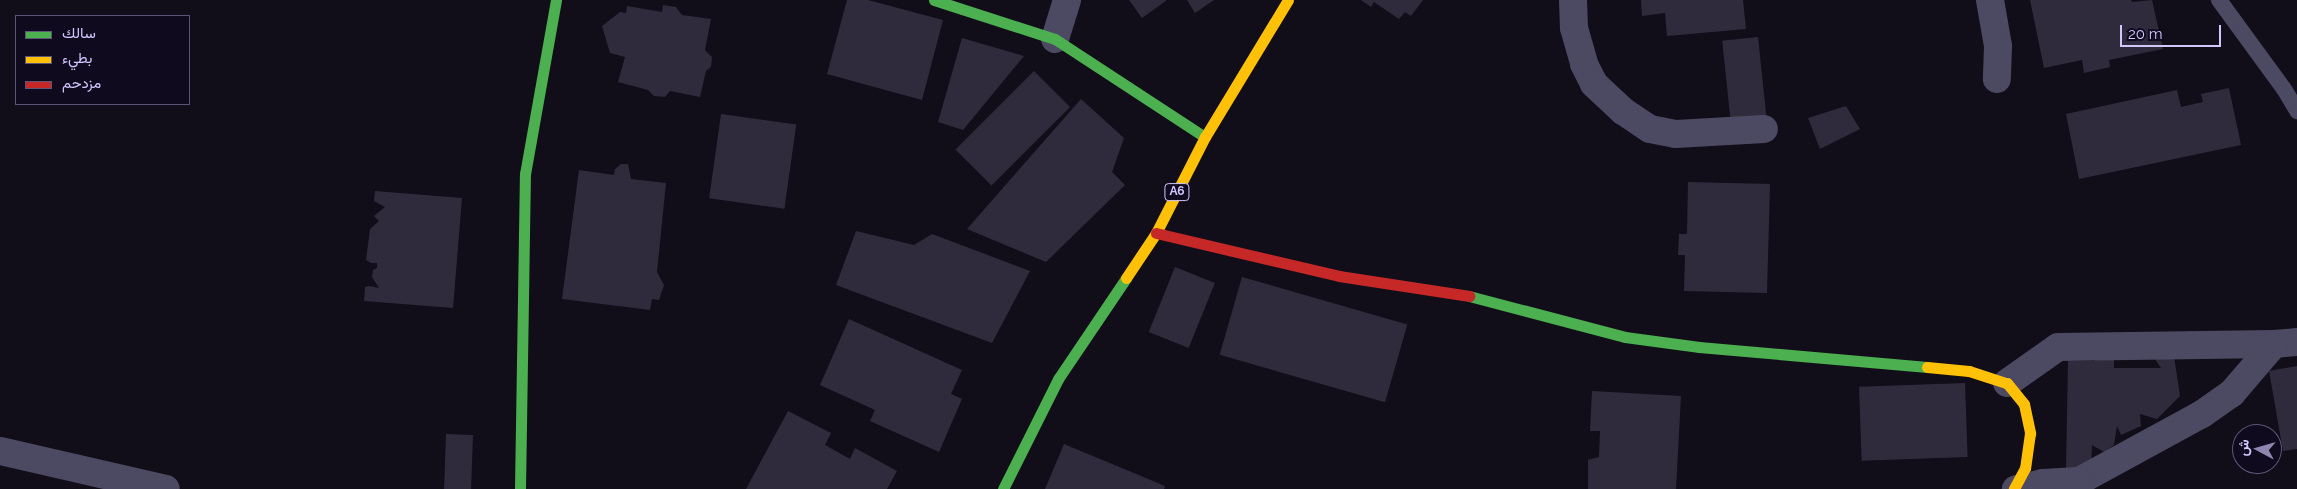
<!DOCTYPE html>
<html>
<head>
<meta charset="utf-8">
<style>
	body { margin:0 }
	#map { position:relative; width:2297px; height:489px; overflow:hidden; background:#110e19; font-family:Raleway,Vazirmatn,sans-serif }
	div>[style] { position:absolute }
	.building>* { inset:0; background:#2f2b3d; transform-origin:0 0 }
	.lane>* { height:16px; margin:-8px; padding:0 8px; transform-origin:8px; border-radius:8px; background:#4c4962 }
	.street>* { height:28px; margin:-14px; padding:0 14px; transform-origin:14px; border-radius:14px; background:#4c4962 }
	.fast>* { height:11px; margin:-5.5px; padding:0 5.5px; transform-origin:5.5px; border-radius:5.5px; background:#4caf50 }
	.slow>* { height:11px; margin:-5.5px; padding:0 5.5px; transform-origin:5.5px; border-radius:5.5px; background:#ffc107 }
	.jam>* { height:11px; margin:-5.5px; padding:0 5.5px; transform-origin:5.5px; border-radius:5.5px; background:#c62828 }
	span { translate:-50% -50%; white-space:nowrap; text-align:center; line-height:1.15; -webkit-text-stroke:4px #0f0a1d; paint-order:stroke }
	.shield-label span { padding:1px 4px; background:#0f0a1d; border:1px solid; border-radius:4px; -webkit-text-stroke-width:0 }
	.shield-label { font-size:12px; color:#d2c6ff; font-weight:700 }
	.legend { position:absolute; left:15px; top:15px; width:175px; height:90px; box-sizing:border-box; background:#0f0a1d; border:1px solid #5d5577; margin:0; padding:6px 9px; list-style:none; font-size:15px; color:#d2c6ff }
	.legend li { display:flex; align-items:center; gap:10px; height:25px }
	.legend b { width:25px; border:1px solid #5d5577 }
	.north { position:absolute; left:2232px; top:424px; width:50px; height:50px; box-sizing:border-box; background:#0f0a1d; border:1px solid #5d5577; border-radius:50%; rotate:276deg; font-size:14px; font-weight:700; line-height:20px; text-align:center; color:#d2c6ff }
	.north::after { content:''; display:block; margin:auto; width:18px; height:22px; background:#8e86ae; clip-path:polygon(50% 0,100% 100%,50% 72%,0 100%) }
	.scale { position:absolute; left:2120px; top:25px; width:101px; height:22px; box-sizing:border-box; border:2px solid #d2c6ff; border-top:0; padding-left:6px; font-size:15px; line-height:18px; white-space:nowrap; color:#d2c6ff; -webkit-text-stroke:4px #0f0a1d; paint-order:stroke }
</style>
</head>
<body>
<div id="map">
	<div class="building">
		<div style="clip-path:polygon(847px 0,868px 0,943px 20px,922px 100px,827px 74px)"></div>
		<div style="clip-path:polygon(1129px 0,1167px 0,1142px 18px)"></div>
		<div style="clip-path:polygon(1187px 0,1214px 0,1195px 13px)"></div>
		<div style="clip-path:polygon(1361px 0,1423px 0,1411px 16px,1405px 12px,1399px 19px,1374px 2px,1371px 7px)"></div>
		<div style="clip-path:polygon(1641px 0,1743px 0,1746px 29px,1667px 36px,1665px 13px,1642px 16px)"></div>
		<div style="clip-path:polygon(2030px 0,2131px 0,2132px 2px,2152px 0,2163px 49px,2109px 60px,2110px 67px,2084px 73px,2082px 60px,2044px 68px)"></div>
		<div style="clip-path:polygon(663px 5px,676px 7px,682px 15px,711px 19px,705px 50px,712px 57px,711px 67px,706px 71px,700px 97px,670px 91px,665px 97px,654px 96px,648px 90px,618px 82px,625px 57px,610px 53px,602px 26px,620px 12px,626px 13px,627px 6px,662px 12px)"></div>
		<div style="left:1758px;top:37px;width:81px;height:36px;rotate:84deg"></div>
		<div style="clip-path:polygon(962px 38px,1024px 56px,963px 130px,938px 122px)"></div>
		<div style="left:1034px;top:71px;width:51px;height:111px;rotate:45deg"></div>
		<div style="clip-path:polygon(2229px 88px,2241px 145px,2079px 179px,2066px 114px,2177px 90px,2181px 107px,2203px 102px,2201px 94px)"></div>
		<div style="clip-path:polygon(1081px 99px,1124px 138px,1112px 172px,1125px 185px,1046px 262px,967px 229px)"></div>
		<div style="clip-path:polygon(1846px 106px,1860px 129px,1820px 149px,1808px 118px)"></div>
		<div style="left:721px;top:114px;width:76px;height:85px;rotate:8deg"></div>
		<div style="clip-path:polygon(621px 164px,628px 164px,631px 179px,666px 183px,657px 272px,664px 285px,659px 300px,652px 299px,650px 310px,562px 299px,579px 170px,614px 175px,615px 169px)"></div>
		<div style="clip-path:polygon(1688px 182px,1770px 184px,1767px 293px,1684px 291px,1685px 255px,1678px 255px,1679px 234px,1687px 234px)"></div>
		<div style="clip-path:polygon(375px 191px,462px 198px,453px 308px,364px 301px,365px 287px,369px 286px,379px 288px,372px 277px,373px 270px,377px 268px,377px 263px,371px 263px,366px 260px,370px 229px,379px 221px,374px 216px,385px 207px,374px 201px)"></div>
		<div style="clip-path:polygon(856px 231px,914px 245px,932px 234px,1030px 271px,992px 343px,836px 285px)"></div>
		<div style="left:1175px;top:267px;width:43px;height:70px;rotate:22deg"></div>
		<div style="left:1242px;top:277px;width:172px;height:81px;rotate:16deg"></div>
		<div style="clip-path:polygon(849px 319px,962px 370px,951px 394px,962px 399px,939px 452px,870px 421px,875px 410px,820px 385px)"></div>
		<div style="clip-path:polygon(2095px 354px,2114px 354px,2114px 368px,2161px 368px,2155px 359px,2174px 356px,2180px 396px,2157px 419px,2140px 414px,2141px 426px,2121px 435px,2117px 426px,2114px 445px,2104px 452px,2092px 445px,2091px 468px,2066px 468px,2068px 361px,2095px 361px)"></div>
		<div style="clip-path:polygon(2297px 366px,2297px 449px,2283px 451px,2269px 371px)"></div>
		<div style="left:1965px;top:383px;width:74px;height:106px;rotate:88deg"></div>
		<div style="clip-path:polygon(1592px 391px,1681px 396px,1676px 489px,1588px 489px,1588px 460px,1599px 457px,1600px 431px,1590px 431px)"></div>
		<div style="clip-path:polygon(788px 411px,831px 433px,825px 445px,850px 459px,855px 448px,897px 471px,887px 489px,746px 489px)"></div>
		<div style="left:446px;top:434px;width:27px;height:55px;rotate:2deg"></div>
		<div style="clip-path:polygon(1064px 444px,1165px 486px,1164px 489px,1045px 489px)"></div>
	</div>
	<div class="lane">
		<div style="left:2219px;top:0;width:110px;rotate:53.9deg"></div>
		<div style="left:2284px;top:89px;width:26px;rotate:59deg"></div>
	</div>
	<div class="street">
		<div style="left:1573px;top:0;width:28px;rotate:88deg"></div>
		<div style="left:1574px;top:28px;width:37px;rotate:74deg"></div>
		<div style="left:1584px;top:64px;width:22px;rotate:63deg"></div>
		<div style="left:1594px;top:84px;width:40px;rotate:43deg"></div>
		<div style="left:1623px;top:111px;width:32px;rotate:34deg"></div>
		<div style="left:1650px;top:129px;width:26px;rotate:11deg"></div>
		<div style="left:1676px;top:134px;width:88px;rotate:-3.3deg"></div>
		<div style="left:1990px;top:0;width:47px;rotate:80.1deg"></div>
		<div style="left:1998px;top:46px;width:33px;rotate:92deg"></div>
		<div style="left:1055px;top:39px;width:41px;rotate:-72.9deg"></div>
		<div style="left:2274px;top:344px;width:23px;rotate:-5deg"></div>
		<div style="left:2007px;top:383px;width:62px;rotate:-35.2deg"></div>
		<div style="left:2058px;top:347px;width:216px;rotate:-0.8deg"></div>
		<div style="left:2274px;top:344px;width:65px;rotate:130.6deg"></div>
		<div style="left:2232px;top:393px;width:37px;rotate:145deg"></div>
		<div style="left:2202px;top:414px;width:140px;rotate:151.4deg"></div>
		<div style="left:2079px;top:481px;width:36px;rotate:177deg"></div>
		<div style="left:2043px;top:483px;width:28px;rotate:167deg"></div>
		<div style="left:0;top:451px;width:170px;rotate:12.9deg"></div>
	</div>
	<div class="fast">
		<div style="left:934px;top:0;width:127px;rotate:17.9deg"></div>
		<div style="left:1055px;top:39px;width:179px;rotate:33.2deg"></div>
		<div style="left:1469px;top:296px;width:161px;rotate:14.7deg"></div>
		<div style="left:1625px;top:337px;width:75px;rotate:7.7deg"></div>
		<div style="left:1699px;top:347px;width:229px;rotate:5deg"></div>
		<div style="left:520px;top:489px;width:315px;rotate:-89.1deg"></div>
		<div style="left:525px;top:174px;width:177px;rotate:-79.9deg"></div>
		<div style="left:1003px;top:489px;width:123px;rotate:-63.4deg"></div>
		<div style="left:1058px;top:379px;width:122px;rotate:-56deg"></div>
	</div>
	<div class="slow">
		<div style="left:1126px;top:278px;width:54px;rotate:-56.3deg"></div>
		<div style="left:1156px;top:233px;width:108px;rotate:-63deg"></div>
		<div style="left:1205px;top:137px;width:160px;rotate:-58.8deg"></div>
		<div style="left:1927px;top:367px;width:42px;rotate:5.4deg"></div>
		<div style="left:1969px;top:371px;width:40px;rotate:18deg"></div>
		<div style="left:2007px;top:383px;width:27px;rotate:51deg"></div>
		<div style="left:2024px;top:404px;width:30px;rotate:78deg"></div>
		<div style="left:2030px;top:433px;width:35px;rotate:98deg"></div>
		<div style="left:2025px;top:468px;width:24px;rotate:118deg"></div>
	</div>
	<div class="jam">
		<div style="left:1156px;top:233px;width:188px;rotate:13.2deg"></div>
		<div style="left:1339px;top:276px;width:132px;rotate:8.7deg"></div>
	</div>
	<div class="shield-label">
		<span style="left:1177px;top:192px">A6</span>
	</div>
	<ul class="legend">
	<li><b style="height:6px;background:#4caf50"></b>سالك</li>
	<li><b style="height:6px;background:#ffc107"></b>بطيء</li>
	<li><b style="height:6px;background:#c62828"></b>مزدحم</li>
	</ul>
	<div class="north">ش</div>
	<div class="scale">20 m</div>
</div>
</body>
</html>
